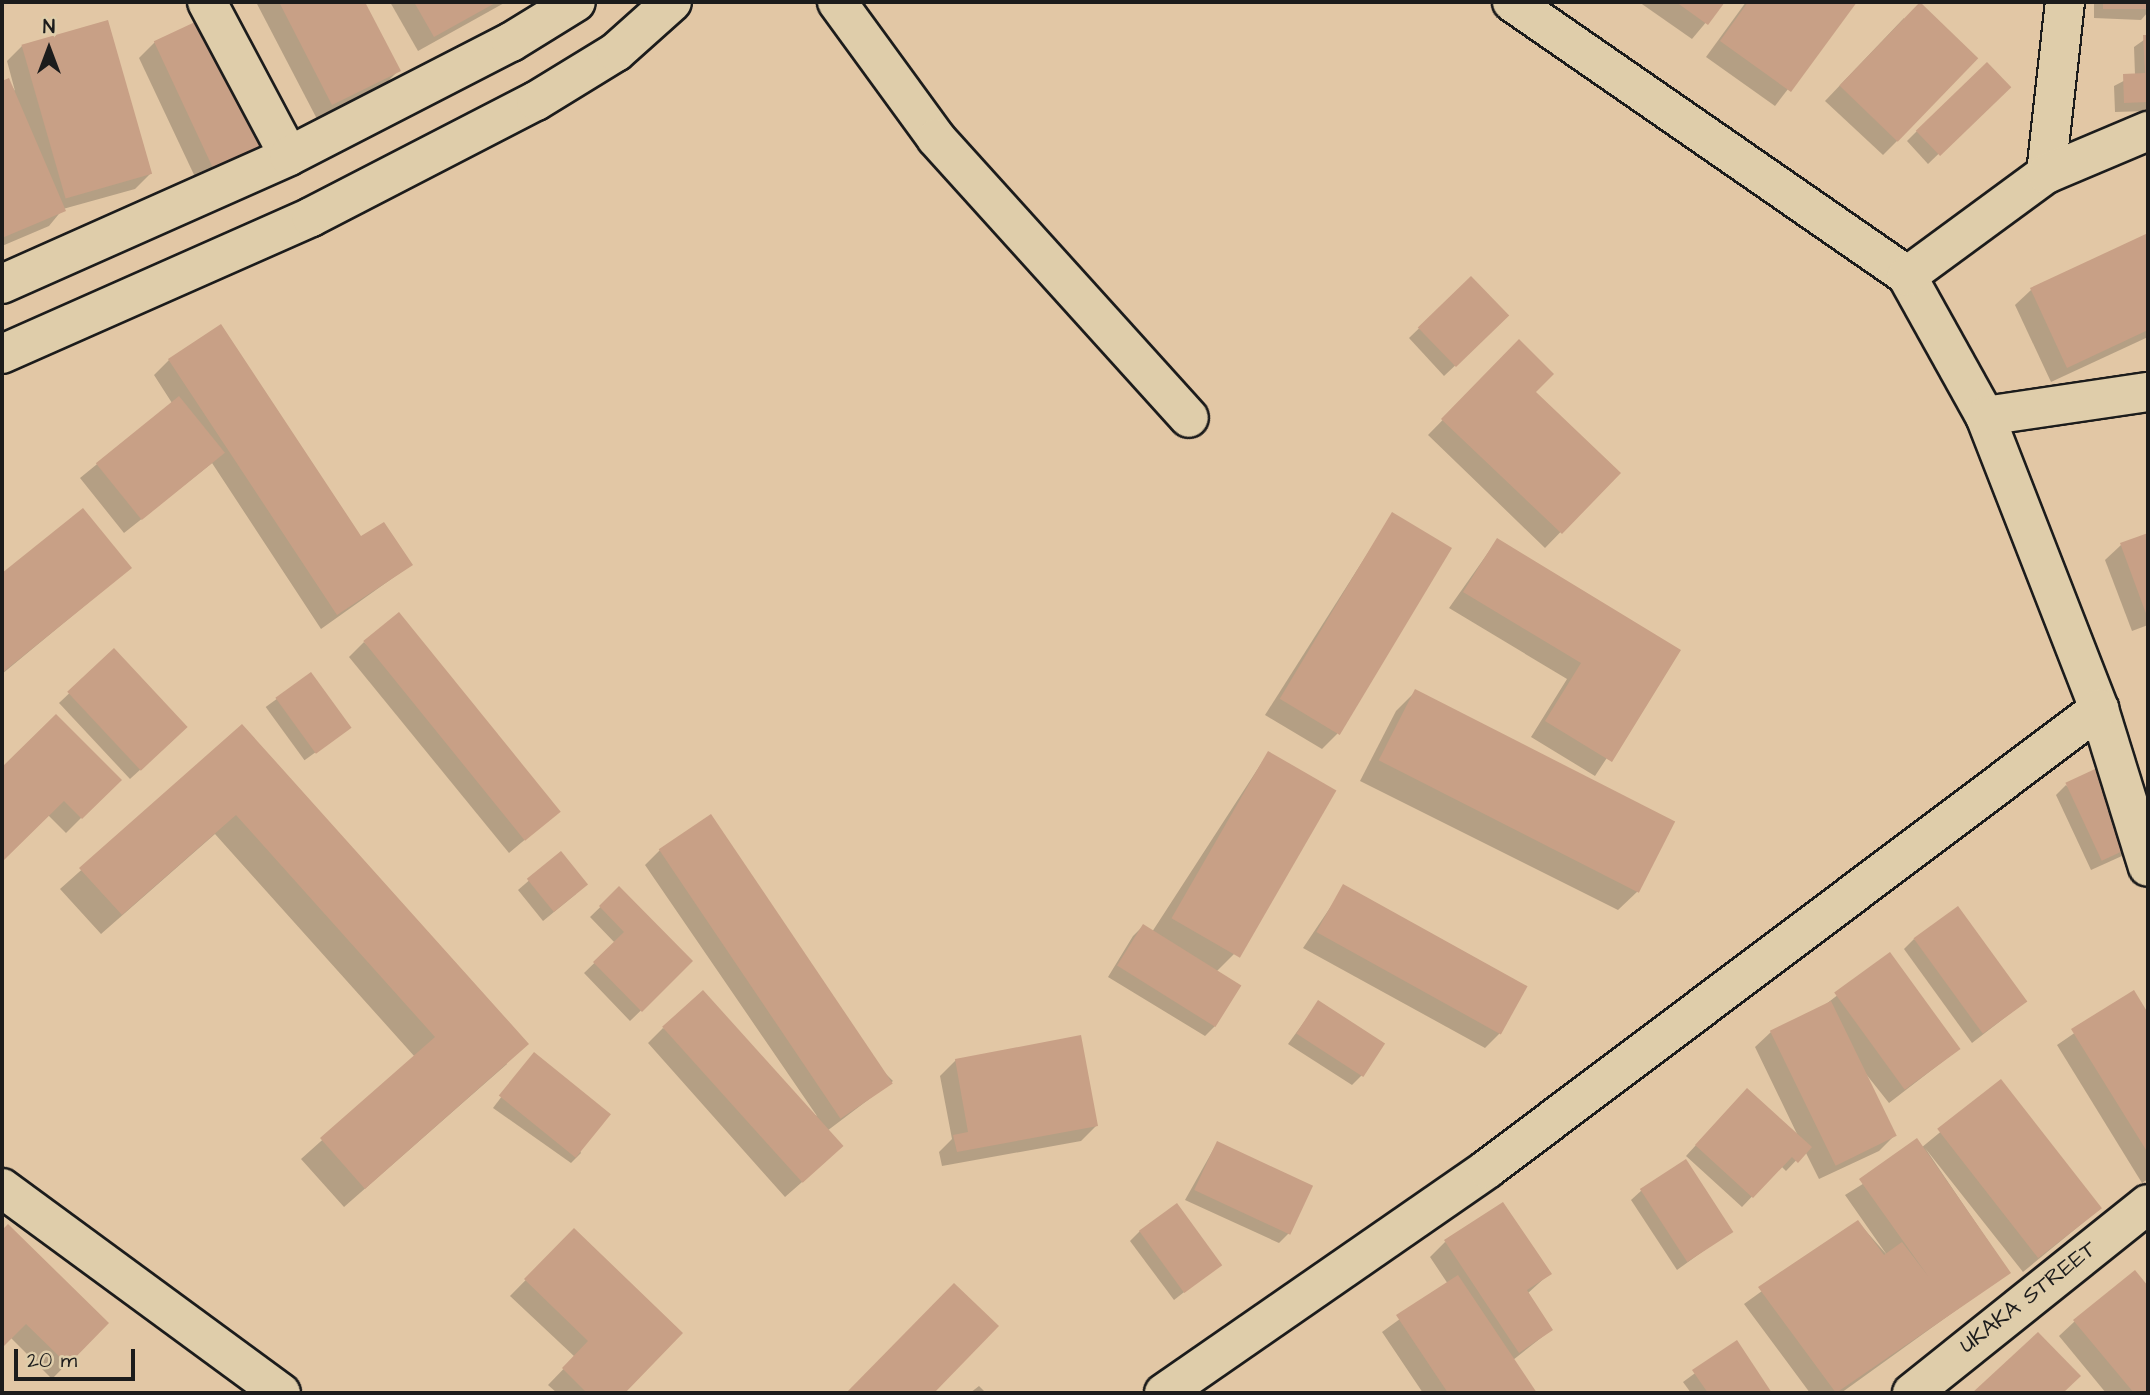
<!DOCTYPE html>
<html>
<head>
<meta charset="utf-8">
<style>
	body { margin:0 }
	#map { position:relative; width:2150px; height:1395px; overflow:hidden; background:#e2c7a5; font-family:"Architects Daughter",sans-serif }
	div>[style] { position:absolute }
	.shadow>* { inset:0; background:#0003; transform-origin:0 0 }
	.building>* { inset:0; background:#c8a086; transform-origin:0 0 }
	.roads { filter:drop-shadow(2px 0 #1c1c1c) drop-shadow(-2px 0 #1c1c1c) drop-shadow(0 2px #1c1c1c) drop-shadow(0 -2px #1c1c1c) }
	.minor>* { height:38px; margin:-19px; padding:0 19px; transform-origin:19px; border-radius:19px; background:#dfcdaa }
	.major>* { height:38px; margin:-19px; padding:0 19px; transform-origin:19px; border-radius:19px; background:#dfcdaa }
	span { translate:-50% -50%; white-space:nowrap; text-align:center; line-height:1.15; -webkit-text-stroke:5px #dfcdaa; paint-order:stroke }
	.street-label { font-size:23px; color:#1c1c1c }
	.frame { position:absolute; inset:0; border:4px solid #1c1c1c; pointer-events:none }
	.north { position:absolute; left:14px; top:14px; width:70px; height:70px; -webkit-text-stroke:5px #dfcdaa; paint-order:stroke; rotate:0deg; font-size:19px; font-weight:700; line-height:28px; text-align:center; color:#1c1c1c }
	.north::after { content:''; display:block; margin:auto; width:24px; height:32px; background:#1c1c1c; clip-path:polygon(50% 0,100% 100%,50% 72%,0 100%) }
	.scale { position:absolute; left:14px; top:1349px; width:121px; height:32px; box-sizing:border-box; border:4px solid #1c1c1c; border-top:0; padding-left:9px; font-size:21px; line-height:24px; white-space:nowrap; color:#1c1c1c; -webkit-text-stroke:5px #dfcdaa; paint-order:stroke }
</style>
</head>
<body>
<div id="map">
	<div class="shadow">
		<div style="clip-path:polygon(256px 2px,363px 2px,399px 70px,384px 85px,317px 119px)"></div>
		<div style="clip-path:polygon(390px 2px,506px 2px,418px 51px)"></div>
		<div style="clip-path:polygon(1639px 2px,1723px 2px,1692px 39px)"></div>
		<div style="clip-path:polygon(1746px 2px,1855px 2px,1775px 106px,1706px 57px)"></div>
		<div style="clip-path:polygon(2094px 2px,2148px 2px,2148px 12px,2141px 20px,2094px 18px)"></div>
		<div style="clip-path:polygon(209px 17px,259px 171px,204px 196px,139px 58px,155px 42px)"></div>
		<div style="clip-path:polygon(1904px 18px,1898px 140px,1883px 155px,1825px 101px)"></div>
		<div style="clip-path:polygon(2148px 37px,2148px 111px,2115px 112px,2114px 86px,2135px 75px,2134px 47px)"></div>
		<div style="clip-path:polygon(22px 46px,150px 174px,135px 189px,63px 209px,49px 226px,2px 246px,2px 83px,8px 80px,15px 91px,7px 61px)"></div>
		<div style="clip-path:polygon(2008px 87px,1928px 164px,1907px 141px,1917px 131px)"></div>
		<div style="clip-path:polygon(2148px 235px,2148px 337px,2051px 382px,2015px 305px,2031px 290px)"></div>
		<div style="clip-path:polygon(1471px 278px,1497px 326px,1444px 376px,1409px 338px)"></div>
		<div style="clip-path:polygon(1519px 342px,1534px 392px,1618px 473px,1545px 548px,1428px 435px)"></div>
		<div style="clip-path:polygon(169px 360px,361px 539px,411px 565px,321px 629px,212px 463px,124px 533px,80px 478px,172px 403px,154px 375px)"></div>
		<div style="clip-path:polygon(83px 510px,130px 568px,2px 674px,2px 575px)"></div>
		<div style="clip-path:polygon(1392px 515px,1337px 734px,1322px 749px,1265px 715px)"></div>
		<div style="clip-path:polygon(2148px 535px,2148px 625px,2132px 631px,2105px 560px,2121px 545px)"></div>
		<div style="clip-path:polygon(1497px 540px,1678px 650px,1595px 776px,1531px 737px,1567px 679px,1449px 608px)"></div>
		<div style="clip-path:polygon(364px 642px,559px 811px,509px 853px,349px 657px)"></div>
		<div style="clip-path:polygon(114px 651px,176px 737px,130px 779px,59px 703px)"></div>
		<div style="left:311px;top:674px;width:66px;height:56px;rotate:54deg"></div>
		<div style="clip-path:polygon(1416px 691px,1638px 891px,1618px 910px,1360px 781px,1396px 711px)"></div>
		<div style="clip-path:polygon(56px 717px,119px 780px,66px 833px,48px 815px,2px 860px,2px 770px)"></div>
		<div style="clip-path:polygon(242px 727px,507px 1064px,344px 1207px,301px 1159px,415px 1057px,215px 834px,101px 934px,60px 889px)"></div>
		<div style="clip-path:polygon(1268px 753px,1334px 792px,1234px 954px,1217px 971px,1215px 1026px,1205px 1036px,1108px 977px,1133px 936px,1143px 926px,1152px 932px)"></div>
		<div style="clip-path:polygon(2066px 785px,2133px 851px,2091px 870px,2056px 795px)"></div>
		<div style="clip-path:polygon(660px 850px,893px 1081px,827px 1131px,826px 1161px,785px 1197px,648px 1043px,663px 1028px,817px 1116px,645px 865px)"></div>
		<div style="clip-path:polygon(561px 853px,576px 894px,543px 921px,518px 890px)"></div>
		<div style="clip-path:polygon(1344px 887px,1500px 1033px,1485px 1048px,1303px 948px)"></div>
		<div style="clip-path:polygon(619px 889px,691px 962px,630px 1021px,584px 973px,615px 943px,590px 917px)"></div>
		<div style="clip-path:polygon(1914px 939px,2025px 1002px,1972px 1043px,1904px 949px)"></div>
		<div style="clip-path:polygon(1889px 955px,1959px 1049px,1889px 1103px,1862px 1069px,1894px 1136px,1879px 1151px,1819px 1179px,1805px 1151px,1786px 1171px,1781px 1166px,1742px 1207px,1686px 1156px,1737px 1100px,1798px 1136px,1755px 1047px,1771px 1032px,1821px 1008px)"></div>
		<div style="clip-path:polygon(2133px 993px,2148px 1017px,2148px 1179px,2142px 1183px,2057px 1045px)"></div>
		<div style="clip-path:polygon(1318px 1003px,1362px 1075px,1352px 1085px,1288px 1044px)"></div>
		<div style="clip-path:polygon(534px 1054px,581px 1153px,571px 1163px,493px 1108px)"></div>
		<div style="clip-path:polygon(956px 1060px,1096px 1126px,1081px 1141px,942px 1166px,939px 1152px,952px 1139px,940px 1076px)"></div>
		<div style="clip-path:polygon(2001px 1082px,2101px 1208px,2023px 1272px,1925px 1148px,2009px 1272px,1841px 1393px,1810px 1393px,1744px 1304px,1858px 1222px,1887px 1255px,1845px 1195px,1921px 1148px)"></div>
		<div style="clip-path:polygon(1217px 1143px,1289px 1233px,1279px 1243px,1185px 1200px)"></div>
		<div style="clip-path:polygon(1642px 1190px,1731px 1231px,1677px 1270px,1631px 1200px)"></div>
		<div style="clip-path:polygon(8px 1227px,107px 1323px,52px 1379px,10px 1337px,2px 1345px,2px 1233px)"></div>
		<div style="clip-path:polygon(574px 1231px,681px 1333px,622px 1393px,557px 1393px,548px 1385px,575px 1357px,510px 1296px)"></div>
		<div style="clip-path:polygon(1140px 1231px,1220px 1264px,1174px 1300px,1130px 1241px)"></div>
		<div style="clip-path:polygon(1445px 1242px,1549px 1274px,1527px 1294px,1551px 1330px,1513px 1360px,1535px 1393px,1423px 1393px,1382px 1332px,1448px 1284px,1430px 1257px)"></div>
		<div style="clip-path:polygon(2148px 1287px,2148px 1393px,2106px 1393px,2059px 1336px,2075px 1321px)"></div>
		<div style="clip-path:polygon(1736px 1343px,1770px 1393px,1691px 1393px,1683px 1382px)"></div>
		<div style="clip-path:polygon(979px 1386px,986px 1393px,970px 1393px)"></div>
	</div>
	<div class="building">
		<div style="clip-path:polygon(279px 2px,365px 2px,401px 71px,332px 105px)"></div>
		<div style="clip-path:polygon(414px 2px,497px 2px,434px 37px)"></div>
		<div style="clip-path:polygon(1676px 2px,1725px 2px,1708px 25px)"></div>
		<div style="clip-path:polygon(1748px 2px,1857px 2px,1791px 92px,1720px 41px)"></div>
		<div style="left:1920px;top:2px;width:81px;height:116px;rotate:44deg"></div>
		<div style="left:2103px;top:2px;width:45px;height:7px"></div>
		<div style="left:210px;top:15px;width:156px;height:62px;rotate:65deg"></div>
		<div style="left:108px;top:20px;width:160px;height:90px;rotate:74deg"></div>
		<div style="clip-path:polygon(2143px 35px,2148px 35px,2148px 102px,2124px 103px,2123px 74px,2145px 73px)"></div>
		<div style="left:1987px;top:62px;width:35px;height:99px;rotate:46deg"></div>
		<div style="clip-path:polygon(9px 78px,66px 211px,2px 238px,2px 81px)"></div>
		<div style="clip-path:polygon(2148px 233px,2148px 330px,2067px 368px,2030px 288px)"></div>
		<div style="left:1471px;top:276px;width:55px;height:74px;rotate:46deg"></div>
		<div style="clip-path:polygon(221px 324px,361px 536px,384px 522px,413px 565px,337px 615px,168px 359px)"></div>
		<div style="clip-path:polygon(1519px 339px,1554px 374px,1536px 392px,1621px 473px,1562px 534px,1441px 419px)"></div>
		<div style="left:179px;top:396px;width:73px;height:107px;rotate:51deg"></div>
		<div style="clip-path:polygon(83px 508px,132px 568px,2px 673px,2px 573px)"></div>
		<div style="left:1392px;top:512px;width:70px;height:218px;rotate:31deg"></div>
		<div style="clip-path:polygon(2148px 533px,2148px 619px,2120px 543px)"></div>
		<div style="clip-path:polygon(1497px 538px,1681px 650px,1612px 762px,1545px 721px,1581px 663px,1463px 592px)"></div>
		<div style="left:399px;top:612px;width:257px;height:46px;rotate:51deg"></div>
		<div style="left:114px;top:648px;width:108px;height:64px;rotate:47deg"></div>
		<div style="left:311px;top:672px;width:69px;height:44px;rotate:54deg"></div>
		<div style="left:1415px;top:689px;width:292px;height:80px;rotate:27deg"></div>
		<div style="clip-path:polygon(56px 714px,122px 780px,82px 819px,64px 801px,2px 862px,2px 767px)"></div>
		<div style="clip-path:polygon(242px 724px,529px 1044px,365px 1189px,320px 1138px,435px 1037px,236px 815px,122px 915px,79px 868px)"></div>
		<div style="left:1268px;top:751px;width:79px;height:193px;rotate:30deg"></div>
		<div style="left:2108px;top:763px;width:86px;height:47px;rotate:65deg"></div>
		<div style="left:711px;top:814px;width:325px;height:63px;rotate:56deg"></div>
		<div style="left:561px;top:851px;width:43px;height:44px;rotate:51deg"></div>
		<div style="left:1343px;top:884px;width:211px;height:55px;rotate:29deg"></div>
		<div style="clip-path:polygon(619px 886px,693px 961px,642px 1012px,593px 962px,624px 932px,599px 906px)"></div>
		<div style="left:1958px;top:906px;width:118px;height:55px;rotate:54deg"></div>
		<div style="left:1143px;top:924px;width:116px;height:49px;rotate:32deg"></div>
		<div style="left:1890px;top:952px;width:120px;height:69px;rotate:54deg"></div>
		<div style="left:703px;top:990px;width:210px;height:55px;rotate:48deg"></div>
		<div style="clip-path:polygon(2134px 990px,2148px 1013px,2148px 1153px,2071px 1029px)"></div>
		<div style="left:1318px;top:1000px;width:80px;height:40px;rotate:33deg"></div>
		<div style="left:1831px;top:1001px;width:150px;height:68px;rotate:64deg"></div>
		<div style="clip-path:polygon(1081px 1035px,1098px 1126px,957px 1152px,953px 1135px,968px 1132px,955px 1059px)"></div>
		<div style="left:534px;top:1052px;width:99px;height:56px;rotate:39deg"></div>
		<div style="left:2001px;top:1079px;width:164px;height:81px;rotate:52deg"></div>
		<div style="clip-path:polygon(1747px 1088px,1812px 1147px,1798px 1163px,1792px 1157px,1753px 1198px,1695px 1145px)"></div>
		<div style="clip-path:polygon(1917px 1138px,2011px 1273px,1836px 1393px,1758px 1287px,1858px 1220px,1884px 1255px,1902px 1242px,1928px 1276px,1859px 1179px)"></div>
		<div style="left:1217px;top:1141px;width:106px;height:54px;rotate:25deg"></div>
		<div style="left:1686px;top:1159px;width:87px;height:55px;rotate:57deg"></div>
		<div style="clip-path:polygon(1503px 1202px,1552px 1274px,1527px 1290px,1553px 1330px,1519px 1353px,1444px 1240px)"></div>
		<div style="left:1177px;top:1203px;width:77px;height:47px;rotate:54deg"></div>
		<div style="clip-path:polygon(8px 1224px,109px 1323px,68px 1365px,26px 1324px,2px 1348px,2px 1230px)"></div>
		<div style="clip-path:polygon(574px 1228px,683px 1333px,625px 1393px,587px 1393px,562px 1368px,588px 1341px,524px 1279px)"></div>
		<div style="clip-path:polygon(2135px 1270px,2148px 1286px,2148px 1393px,2134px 1393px,2073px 1320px)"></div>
		<div style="clip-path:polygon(1458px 1275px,1537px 1393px,1448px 1393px,1396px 1315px)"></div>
		<div style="clip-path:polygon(954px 1283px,999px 1326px,934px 1393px,846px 1393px)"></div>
		<div style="clip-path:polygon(2038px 1332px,2081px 1376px,2063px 1393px,1972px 1393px)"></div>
		<div style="clip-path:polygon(1737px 1340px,1772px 1393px,1708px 1393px,1692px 1370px)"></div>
	</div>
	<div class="roads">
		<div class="minor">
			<div style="left:207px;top:2px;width:174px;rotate:62deg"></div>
			<div style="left:837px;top:2px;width:168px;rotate:53.9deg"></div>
			<div style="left:936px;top:138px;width:377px;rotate:47.9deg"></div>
			<div style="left:1512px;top:2px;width:481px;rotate:34.7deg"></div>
			<div style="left:1907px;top:276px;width:160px;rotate:60.9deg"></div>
			<div style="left:1985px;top:416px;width:314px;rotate:68.7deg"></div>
			<div style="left:2099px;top:709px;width:165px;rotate:72.8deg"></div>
			<div style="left:2046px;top:174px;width:173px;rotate:-83.7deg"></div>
			<div style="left:1907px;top:276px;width:172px;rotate:-36.3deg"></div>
			<div style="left:2046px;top:174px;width:111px;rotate:-22.9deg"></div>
			<div style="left:1985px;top:416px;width:165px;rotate:-8.4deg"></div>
			<div style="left:2px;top:1188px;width:346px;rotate:36.3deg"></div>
			<div style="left:1164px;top:1393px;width:393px;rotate:-34.7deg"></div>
			<div style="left:1487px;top:1169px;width:766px;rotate:-36.93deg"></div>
			<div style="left:1912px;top:1393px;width:302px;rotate:-38.7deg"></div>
		</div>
		<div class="major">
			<div style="left:2px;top:284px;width:314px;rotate:-24deg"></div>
			<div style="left:289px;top:156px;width:250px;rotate:-27.2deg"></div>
			<div style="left:511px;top:42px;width:76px;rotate:-31.6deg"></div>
			<div style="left:2px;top:354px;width:338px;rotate:-23.9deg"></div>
			<div style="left:311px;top:217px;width:253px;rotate:-27.3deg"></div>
			<div style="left:536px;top:101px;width:94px;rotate:-31.5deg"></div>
			<div style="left:616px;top:52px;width:75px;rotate:-41.8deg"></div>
		</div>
	</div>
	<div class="street-label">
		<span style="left:2028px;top:1297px;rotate:-38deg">UKAKA STREET</span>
	</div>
	<div class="frame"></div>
	<div class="north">N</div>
	<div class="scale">20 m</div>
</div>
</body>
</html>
